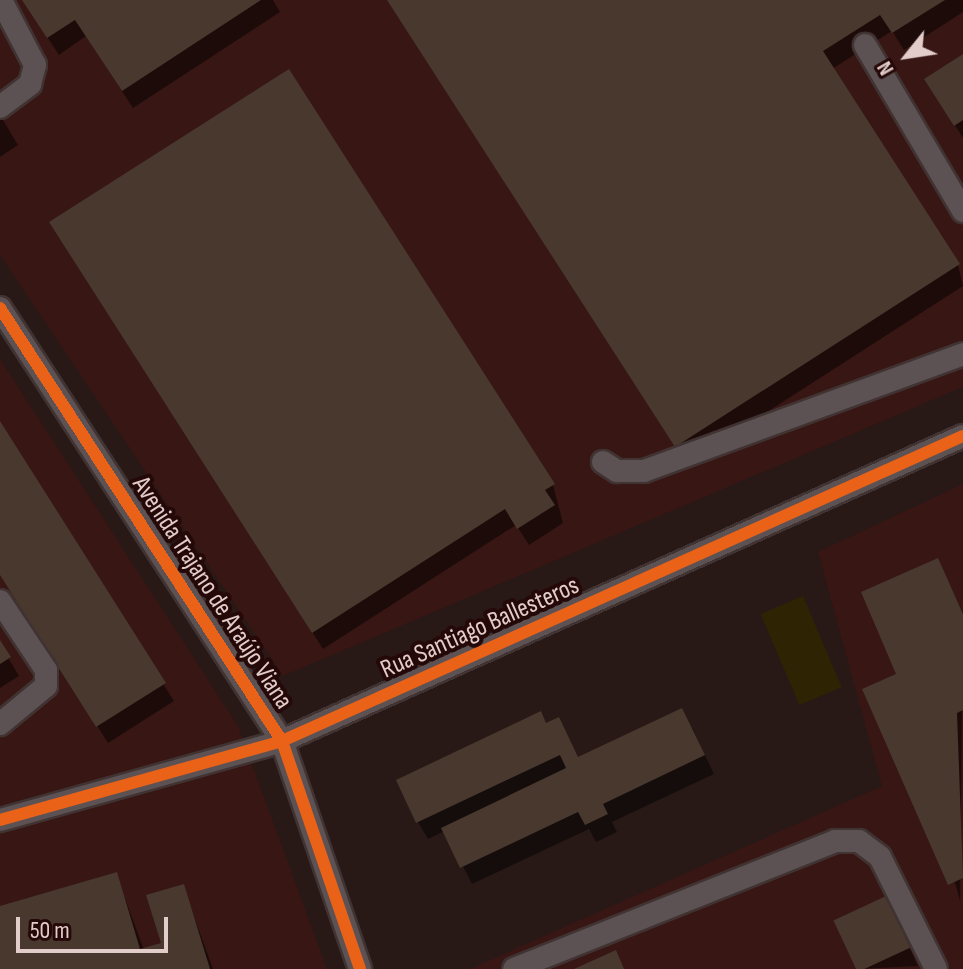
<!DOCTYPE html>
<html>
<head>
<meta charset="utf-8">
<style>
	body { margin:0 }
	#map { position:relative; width:963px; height:969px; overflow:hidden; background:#281917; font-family:"Sofia Sans Condensed",sans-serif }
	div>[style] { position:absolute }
	.built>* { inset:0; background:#371614 }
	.green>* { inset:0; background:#2e2403; transform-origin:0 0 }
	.shadow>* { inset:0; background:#0007 }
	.building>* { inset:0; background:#48382e; transform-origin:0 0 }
	.roads { filter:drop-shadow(2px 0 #403332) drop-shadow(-2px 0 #403332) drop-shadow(0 2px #403332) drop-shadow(0 -2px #403332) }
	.minor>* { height:22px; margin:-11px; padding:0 11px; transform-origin:11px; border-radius:11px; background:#5c5153 }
	.cycleway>* { height:12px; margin:-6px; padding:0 6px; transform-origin:6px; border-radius:6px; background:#ea6118 }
	span { translate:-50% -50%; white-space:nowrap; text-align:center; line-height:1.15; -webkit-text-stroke:8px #250908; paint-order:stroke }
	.street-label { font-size:26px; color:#e2cdcb }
	.north { position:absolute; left:867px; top:16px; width:80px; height:80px; -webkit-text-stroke:6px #250908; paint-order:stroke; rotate:240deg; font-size:22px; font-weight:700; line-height:32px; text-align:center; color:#e2cdcb }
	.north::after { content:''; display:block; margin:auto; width:28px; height:36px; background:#e2cdcb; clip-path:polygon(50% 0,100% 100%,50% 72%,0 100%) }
	.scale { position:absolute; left:16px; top:917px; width:152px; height:36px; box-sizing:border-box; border:4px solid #e2cdcb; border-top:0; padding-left:10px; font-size:24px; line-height:28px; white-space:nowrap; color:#e2cdcb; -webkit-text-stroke:6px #250908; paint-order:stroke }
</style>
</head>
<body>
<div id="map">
	<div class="built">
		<div style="clip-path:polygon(0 0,963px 0,963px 387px,283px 676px,0 255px)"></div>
		<div style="clip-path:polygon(0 359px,238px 726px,327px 969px,0 969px)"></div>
		<div style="clip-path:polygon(963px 484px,963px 969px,470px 969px,882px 786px,818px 552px)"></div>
	</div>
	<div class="green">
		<div style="left:803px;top:596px;width:99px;height:46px;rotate:67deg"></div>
	</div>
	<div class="shadow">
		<div style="clip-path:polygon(23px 0,273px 0,280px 12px,133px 108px,86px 36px,59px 55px)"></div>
		<div style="clip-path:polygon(389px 0,963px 0,963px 12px,904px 50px,892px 31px,832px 69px,958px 265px,963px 286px,686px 464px)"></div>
		<div style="clip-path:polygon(963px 57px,963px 138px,937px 97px)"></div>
		<div style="clip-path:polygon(0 115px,18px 145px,0 157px)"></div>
		<div style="clip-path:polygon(62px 240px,553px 485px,563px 523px,529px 545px,516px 525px,323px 649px)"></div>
		<div style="clip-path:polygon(0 425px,174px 701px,108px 743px,0 573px)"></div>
		<div style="clip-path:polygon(938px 561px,963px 613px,960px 901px,899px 675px)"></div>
		<div style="clip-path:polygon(0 644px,19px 676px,0 688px)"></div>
		<div style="clip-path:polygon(558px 719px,579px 759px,692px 728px,714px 774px,612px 822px,617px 832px,596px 842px,589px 829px,472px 884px,445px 831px,428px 839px,418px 822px)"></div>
		<div style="clip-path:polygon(116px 874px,144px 950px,163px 944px,183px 886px,213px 969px,0 969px,0 908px)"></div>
		<div style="clip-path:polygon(895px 916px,918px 966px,859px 969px,837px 922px)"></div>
	</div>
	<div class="building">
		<div style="clip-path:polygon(22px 0,261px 0,122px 91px,75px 20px,47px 38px)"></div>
		<div style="clip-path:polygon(387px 0,945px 0,892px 33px,880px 15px,823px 51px,960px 264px,675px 447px)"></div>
		<div style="clip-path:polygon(963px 54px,963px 120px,954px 126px,924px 79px)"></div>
		<div style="clip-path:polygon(289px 69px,555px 484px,545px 490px,555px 505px,517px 529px,505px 509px,312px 633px,49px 222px)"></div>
		<div style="clip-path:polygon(0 421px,166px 683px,96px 727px,0 575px)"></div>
		<div style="clip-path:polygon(938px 558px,963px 614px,963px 710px,957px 713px,963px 878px,948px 885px,862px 689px,896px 674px,861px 592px)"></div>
		<div style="clip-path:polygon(0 640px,11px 657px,0 664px)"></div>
		<div style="clip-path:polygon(682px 708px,705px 755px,603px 804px,608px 814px,585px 825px,578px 812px,460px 868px,441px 828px,566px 768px,560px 755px,416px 823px,396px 780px,541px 711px,546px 723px,559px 717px,578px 757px)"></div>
		<div style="clip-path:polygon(117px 872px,140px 949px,161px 943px,146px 895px,184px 884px,210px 969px,0 969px,0 906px)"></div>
		<div style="left:886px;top:896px;width:57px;height:58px;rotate:65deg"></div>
		<div style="clip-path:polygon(616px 950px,624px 969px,574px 969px)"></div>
	</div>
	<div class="roads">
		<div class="minor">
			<div style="left:865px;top:45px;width:193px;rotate:59.4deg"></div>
			<div style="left:0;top:107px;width:38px;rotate:-37deg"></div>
			<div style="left:30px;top:84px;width:20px;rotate:-75deg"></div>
			<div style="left:35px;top:65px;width:73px;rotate:-117.6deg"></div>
			<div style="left:0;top:308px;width:517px;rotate:56.93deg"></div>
			<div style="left:282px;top:741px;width:241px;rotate:71.1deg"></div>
			<div style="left:603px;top:462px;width:17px;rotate:33deg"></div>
			<div style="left:617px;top:471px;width:27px"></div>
			<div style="left:644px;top:471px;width:340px;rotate:-20.1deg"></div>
			<div style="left:0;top:601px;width:83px;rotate:56.3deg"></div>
			<div style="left:46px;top:670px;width:16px;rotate:90deg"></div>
			<div style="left:46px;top:686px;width:60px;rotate:140.4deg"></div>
			<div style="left:0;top:820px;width:293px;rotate:-15.6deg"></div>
			<div style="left:282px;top:741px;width:746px;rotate:-24.13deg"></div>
			<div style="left:514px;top:969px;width:346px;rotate:-21.7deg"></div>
			<div style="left:835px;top:841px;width:24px"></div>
			<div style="left:859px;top:841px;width:26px;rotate:37deg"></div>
			<div style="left:880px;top:857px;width:125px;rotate:63.4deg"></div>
		</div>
	</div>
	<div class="cycleway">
		<div style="left:0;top:308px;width:517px;rotate:56.93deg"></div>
		<div style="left:282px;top:741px;width:241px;rotate:71.1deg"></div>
		<div style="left:0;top:820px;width:293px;rotate:-15.6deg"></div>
		<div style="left:282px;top:741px;width:746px;rotate:-24.13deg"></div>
	</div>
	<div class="street-label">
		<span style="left:212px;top:593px;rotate:57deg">Avenida Trajano de Araújo Viana</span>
		<span style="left:480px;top:628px;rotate:-24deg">Rua Santiago Ballesteros</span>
	</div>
	<div class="north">N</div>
	<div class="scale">50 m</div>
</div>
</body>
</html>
